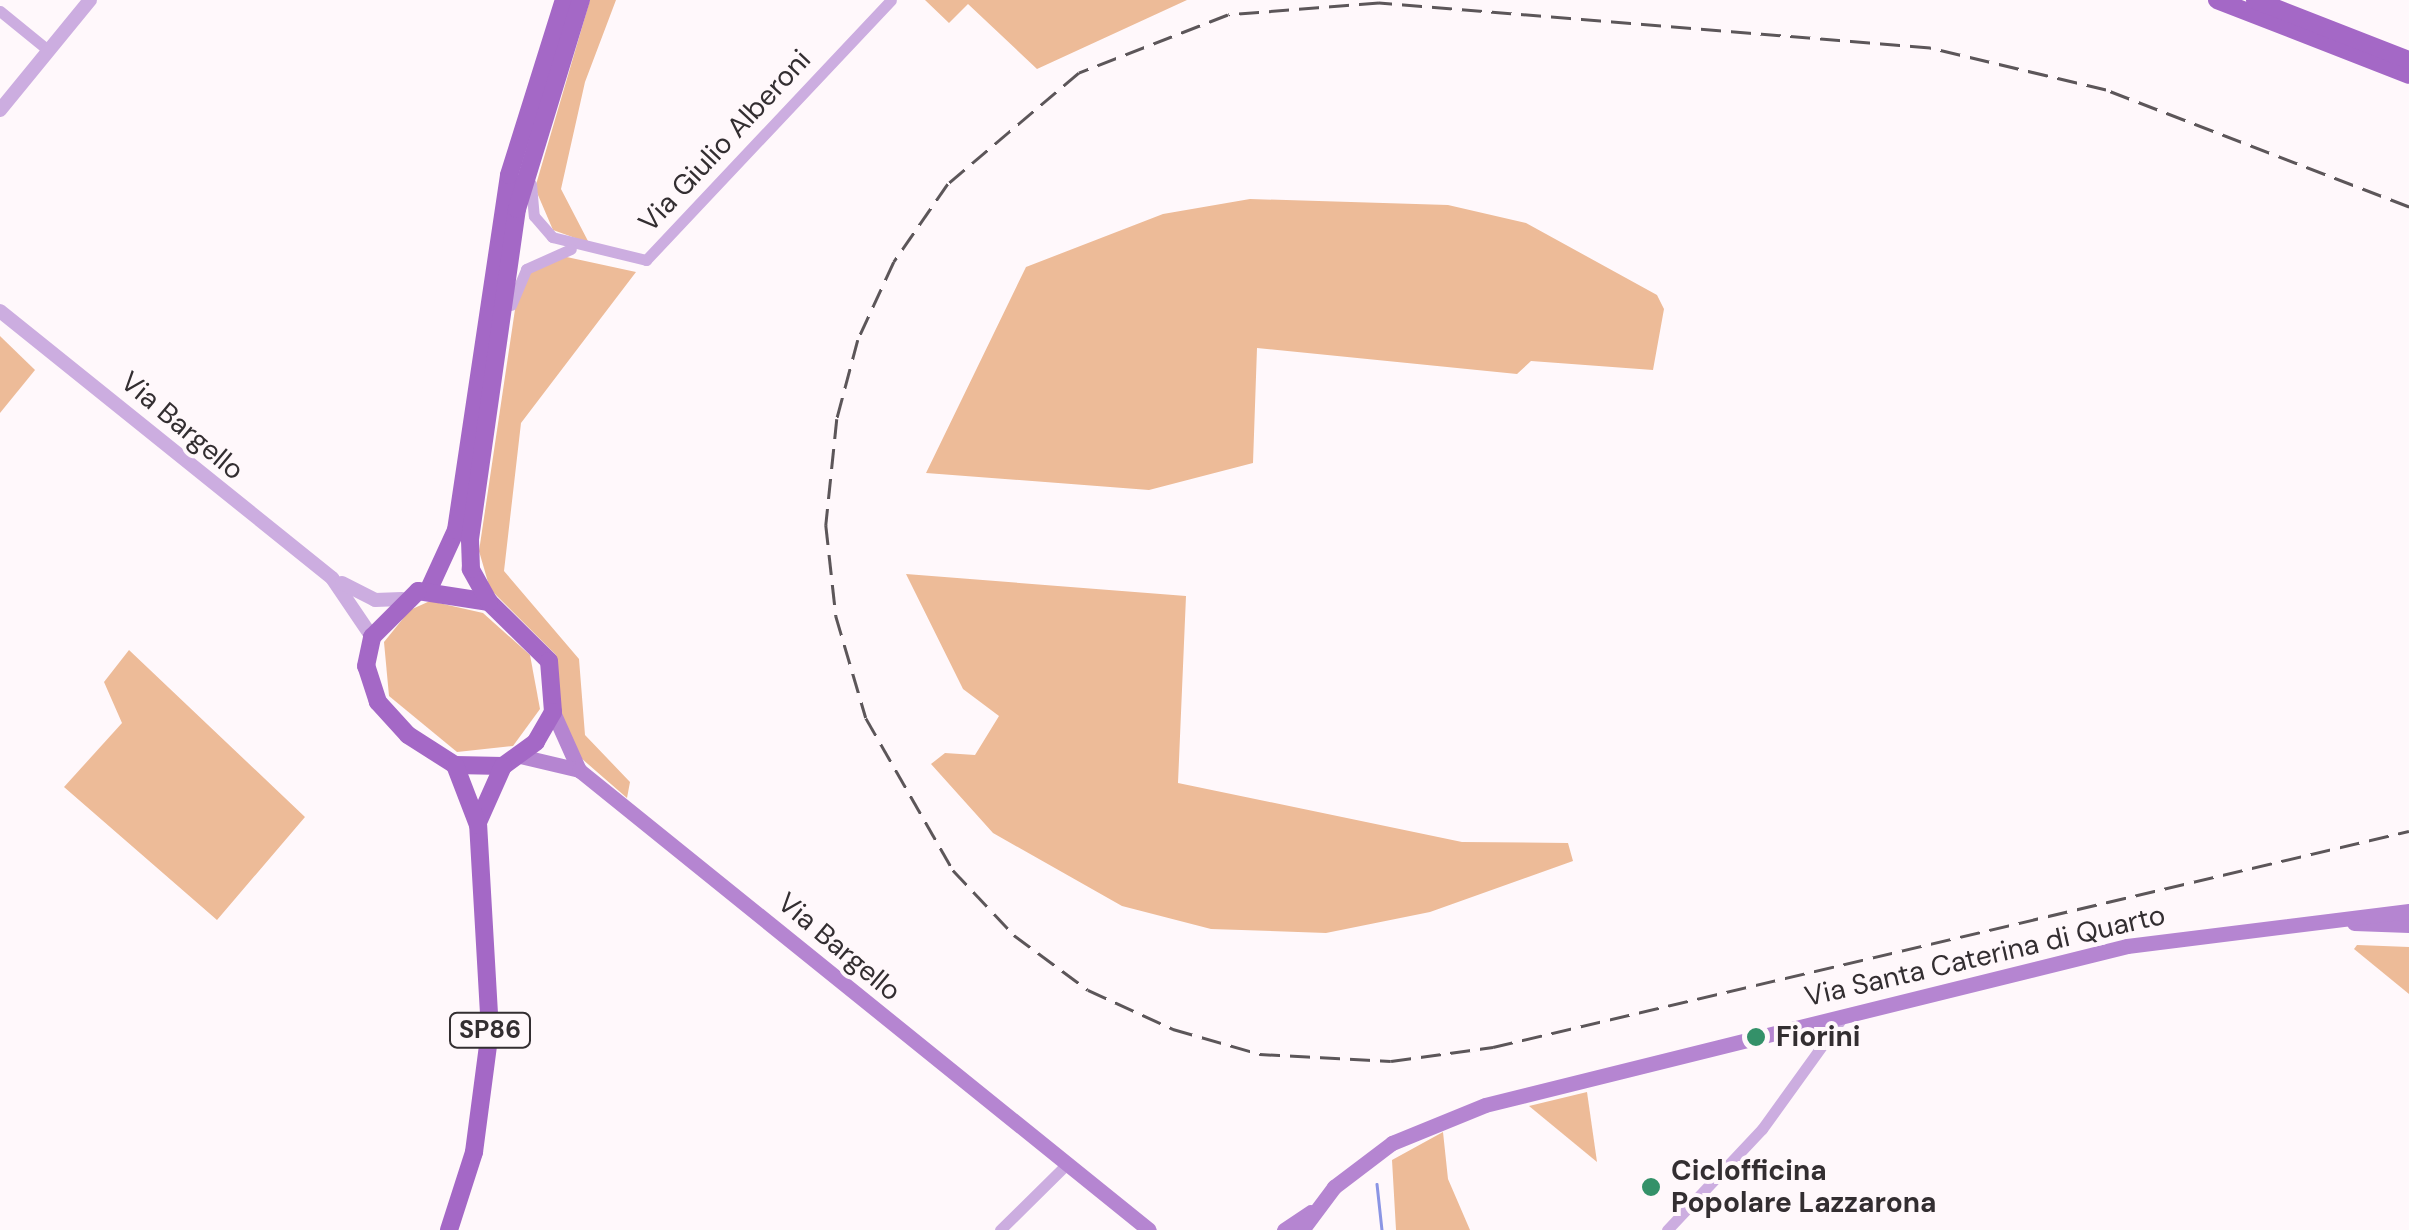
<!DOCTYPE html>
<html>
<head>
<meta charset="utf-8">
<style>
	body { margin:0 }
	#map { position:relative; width:2409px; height:1230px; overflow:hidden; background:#fff8fb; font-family:"DM Sans",sans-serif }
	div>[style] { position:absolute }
	.green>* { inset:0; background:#edbb98 }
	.stream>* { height:2.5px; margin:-1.25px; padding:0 1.25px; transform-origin:1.25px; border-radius:1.25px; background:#8b95e4 }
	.minor>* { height:11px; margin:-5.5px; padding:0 5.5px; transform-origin:5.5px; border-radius:5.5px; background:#ccade0 }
	.tertiary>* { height:14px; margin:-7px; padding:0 7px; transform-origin:7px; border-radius:7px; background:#ccade0 }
	.secondary>* { height:15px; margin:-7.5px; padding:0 7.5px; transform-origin:7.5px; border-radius:7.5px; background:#b585d1 }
	.primary>* { height:18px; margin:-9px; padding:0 9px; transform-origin:9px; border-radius:9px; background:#a468c6 }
	.rail>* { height:2.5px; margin-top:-1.25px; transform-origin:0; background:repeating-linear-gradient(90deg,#5c5659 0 20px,transparent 0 30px) }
	.dots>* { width:28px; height:28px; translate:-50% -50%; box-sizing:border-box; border:5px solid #fff8fb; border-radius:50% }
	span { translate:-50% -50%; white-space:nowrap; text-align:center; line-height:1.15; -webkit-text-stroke:8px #fff8fb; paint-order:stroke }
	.shield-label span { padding:2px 8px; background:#fff8fb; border:2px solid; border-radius:8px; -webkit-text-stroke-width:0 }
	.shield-label { font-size:25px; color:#332e31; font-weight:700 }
	.street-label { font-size:28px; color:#332e31 }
	.poi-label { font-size:28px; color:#332e31; font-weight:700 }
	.left { translate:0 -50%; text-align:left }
</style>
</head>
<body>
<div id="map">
	<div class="green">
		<div style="clip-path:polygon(590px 0,616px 0,585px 82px,561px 189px,589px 243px,553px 230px,535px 188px)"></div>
		<div style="clip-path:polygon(925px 0,1187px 0,1037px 69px,968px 4px,949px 23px)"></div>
		<div style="clip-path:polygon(1250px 199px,1448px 205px,1526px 223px,1657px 295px,1664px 309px,1653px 370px,1531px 361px,1517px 374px,1257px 348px,1253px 463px,1149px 490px,926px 473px,1026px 267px,1163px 214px)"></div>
		<div style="clip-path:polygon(562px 256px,636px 272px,521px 423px,504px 571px,579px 659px,585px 735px,630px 782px,627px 798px,581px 758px,562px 721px,556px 655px,490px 589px,479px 551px,517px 296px,529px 272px)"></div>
		<div style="clip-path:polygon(0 336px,35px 370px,0 413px)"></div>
		<div style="clip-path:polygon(906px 574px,1186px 596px,1178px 783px,1462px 842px,1568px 843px,1573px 861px,1430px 912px,1326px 933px,1211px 929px,1122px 906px,993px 833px,931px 764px,945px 753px,975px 755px,999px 716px,963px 689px)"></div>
		<div style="clip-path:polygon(430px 601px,483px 613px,530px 655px,540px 709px,513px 746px,457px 752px,389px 696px,384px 642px,410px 610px)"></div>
		<div style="clip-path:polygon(129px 650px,305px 817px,217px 920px,64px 787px,122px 723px,104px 682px)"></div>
		<div style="clip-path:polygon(2357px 945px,2409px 947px,2409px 994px,2354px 949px)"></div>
		<div style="clip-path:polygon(1587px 1092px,1597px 1162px,1529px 1106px)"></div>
		<div style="clip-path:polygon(1443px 1132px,1448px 1179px,1470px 1230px,1396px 1230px,1392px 1160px)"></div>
	</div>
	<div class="stream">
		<div style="left:1377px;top:1184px;width:46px;rotate:83.8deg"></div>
	</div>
	<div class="minor">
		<div style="left:0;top:11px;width:63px;rotate:39.2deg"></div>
		<div style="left:531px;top:184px;width:32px;rotate:85deg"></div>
		<div style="left:534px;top:216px;width:28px;rotate:49deg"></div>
		<div style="left:552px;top:237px;width:97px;rotate:13.7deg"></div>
		<div style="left:646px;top:260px;width:357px;rotate:-46.7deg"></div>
		<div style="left:511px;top:305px;width:39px;rotate:-67deg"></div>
		<div style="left:526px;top:269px;width:49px;rotate:-24deg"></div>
		<div style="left:1000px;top:1230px;width:93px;rotate:-44.6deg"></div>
		<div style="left:1667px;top:1230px;width:139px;rotate:-46.8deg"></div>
		<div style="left:1762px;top:1129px;width:137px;rotate:-54.2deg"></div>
	</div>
	<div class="tertiary">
		<div style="left:0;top:110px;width:142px;rotate:-50.7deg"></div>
		<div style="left:0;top:311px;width:426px;rotate:38.8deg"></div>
		<div style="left:332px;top:578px;width:71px;rotate:55.9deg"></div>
		<div style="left:342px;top:583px;width:37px;rotate:27deg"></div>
		<div style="left:375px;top:600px;width:27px;rotate:-2deg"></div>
	</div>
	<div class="secondary">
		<div style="left:553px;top:712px;width:64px;rotate:65.9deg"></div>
		<div style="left:520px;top:756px;width:61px;rotate:13.3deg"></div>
		<div style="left:579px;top:770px;width:732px;rotate:38.9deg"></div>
		<div style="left:2354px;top:923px;width:55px;rotate:2.1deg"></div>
		<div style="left:1284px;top:1230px;width:32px;rotate:-34deg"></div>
		<div style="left:1302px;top:1230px;width:54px;rotate:-53.3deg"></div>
		<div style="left:1334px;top:1187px;width:73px;rotate:-37.2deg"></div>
		<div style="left:1392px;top:1143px;width:100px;rotate:-22.2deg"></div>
		<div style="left:1485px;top:1105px;width:661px;rotate:-13.91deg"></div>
		<div style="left:2127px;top:946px;width:284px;rotate:-7.1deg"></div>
	</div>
	<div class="primary">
		<div style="left:2217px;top:0;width:206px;rotate:21.3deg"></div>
		<div style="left:2255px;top:0;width:165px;rotate:21.3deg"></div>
		<div style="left:429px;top:589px;width:65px;rotate:-65.4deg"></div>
		<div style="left:456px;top:530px;width:359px;rotate:-81.5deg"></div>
		<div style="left:509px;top:175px;width:183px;rotate:-72.6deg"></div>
		<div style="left:418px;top:591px;width:72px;rotate:8.8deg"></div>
		<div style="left:489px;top:602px;width:84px;rotate:44.5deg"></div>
		<div style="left:549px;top:661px;width:51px;rotate:85.5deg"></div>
		<div style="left:553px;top:712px;width:34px;rotate:120deg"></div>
		<div style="left:536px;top:742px;width:41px;rotate:144deg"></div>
		<div style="left:503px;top:766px;width:48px;rotate:-178.8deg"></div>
		<div style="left:455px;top:765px;width:56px;rotate:-147.4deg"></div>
		<div style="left:408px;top:735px;width:45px;rotate:-132.3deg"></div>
		<div style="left:378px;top:702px;width:38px;rotate:-108deg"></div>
		<div style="left:366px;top:666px;width:30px;rotate:-78deg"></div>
		<div style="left:372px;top:637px;width:65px;rotate:-45deg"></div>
		<div style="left:489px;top:602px;width:38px;rotate:-119deg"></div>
		<div style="left:471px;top:569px;width:30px;rotate:-92deg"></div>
		<div style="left:470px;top:539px;width:333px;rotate:-81.9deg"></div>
		<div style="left:517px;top:209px;width:219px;rotate:-73deg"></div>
		<div style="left:479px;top:820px;width:59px;rotate:-66deg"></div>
		<div style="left:449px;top:1230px;width:82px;rotate:-72.2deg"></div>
		<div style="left:474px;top:1152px;width:122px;rotate:-82.5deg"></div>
		<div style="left:490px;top:1031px;width:206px;rotate:-93.3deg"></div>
		<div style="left:478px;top:825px;width:64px;rotate:-111deg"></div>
	</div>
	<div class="rail">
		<div style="left:2409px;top:207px;width:325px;rotate:-158.9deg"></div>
		<div style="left:2106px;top:90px;width:181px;rotate:-166.6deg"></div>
		<div style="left:1930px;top:48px;width:553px;rotate:-175.33deg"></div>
		<div style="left:1379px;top:3px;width:151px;rotate:175.5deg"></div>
		<div style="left:1228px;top:15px;width:160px;rotate:158.7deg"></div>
		<div style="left:1079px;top:73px;width:172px;rotate:139.7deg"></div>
		<div style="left:948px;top:184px;width:95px;rotate:124.7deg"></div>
		<div style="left:894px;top:262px;width:86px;rotate:114.8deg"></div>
		<div style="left:858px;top:340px;width:82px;rotate:104.9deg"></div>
		<div style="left:837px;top:419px;width:107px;rotate:95.9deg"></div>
		<div style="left:826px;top:525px;width:92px;rotate:83.7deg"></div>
		<div style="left:836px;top:616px;width:106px;rotate:73.6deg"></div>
		<div style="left:866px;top:718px;width:175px;rotate:60.2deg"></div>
		<div style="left:953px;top:870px;width:89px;rotate:46.8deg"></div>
		<div style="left:1014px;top:935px;width:92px;rotate:36.6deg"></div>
		<div style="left:1088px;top:990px;width:94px;rotate:24.6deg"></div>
		<div style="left:1173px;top:1029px;width:91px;rotate:16deg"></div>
		<div style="left:1260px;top:1054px;width:131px;rotate:3.1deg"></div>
		<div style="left:1391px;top:1061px;width:103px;rotate:-7.8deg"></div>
		<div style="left:1493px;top:1047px;width:941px;rotate:-13.27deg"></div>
	</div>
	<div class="dots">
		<div style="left:1756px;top:1037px;background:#349169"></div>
		<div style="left:1651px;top:1187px;background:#349169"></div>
	</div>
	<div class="shield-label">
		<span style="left:490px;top:1030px">SP86</span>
	</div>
	<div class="street-label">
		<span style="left:725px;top:141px;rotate:-47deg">Via Giulio Alberoni</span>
		<span style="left:182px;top:426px;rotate:40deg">Via Bargello</span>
		<span style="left:839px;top:947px;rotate:40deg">Via Bargello</span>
		<span style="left:1985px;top:956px;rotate:-13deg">Via Santa Caterina di Quarto</span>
	</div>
	<div class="poi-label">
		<span class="left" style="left:1776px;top:1037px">Fiorini</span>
		<span class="left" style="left:1671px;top:1187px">Ciclofficina<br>Popolare Lazzarona</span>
	</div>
</div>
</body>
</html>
